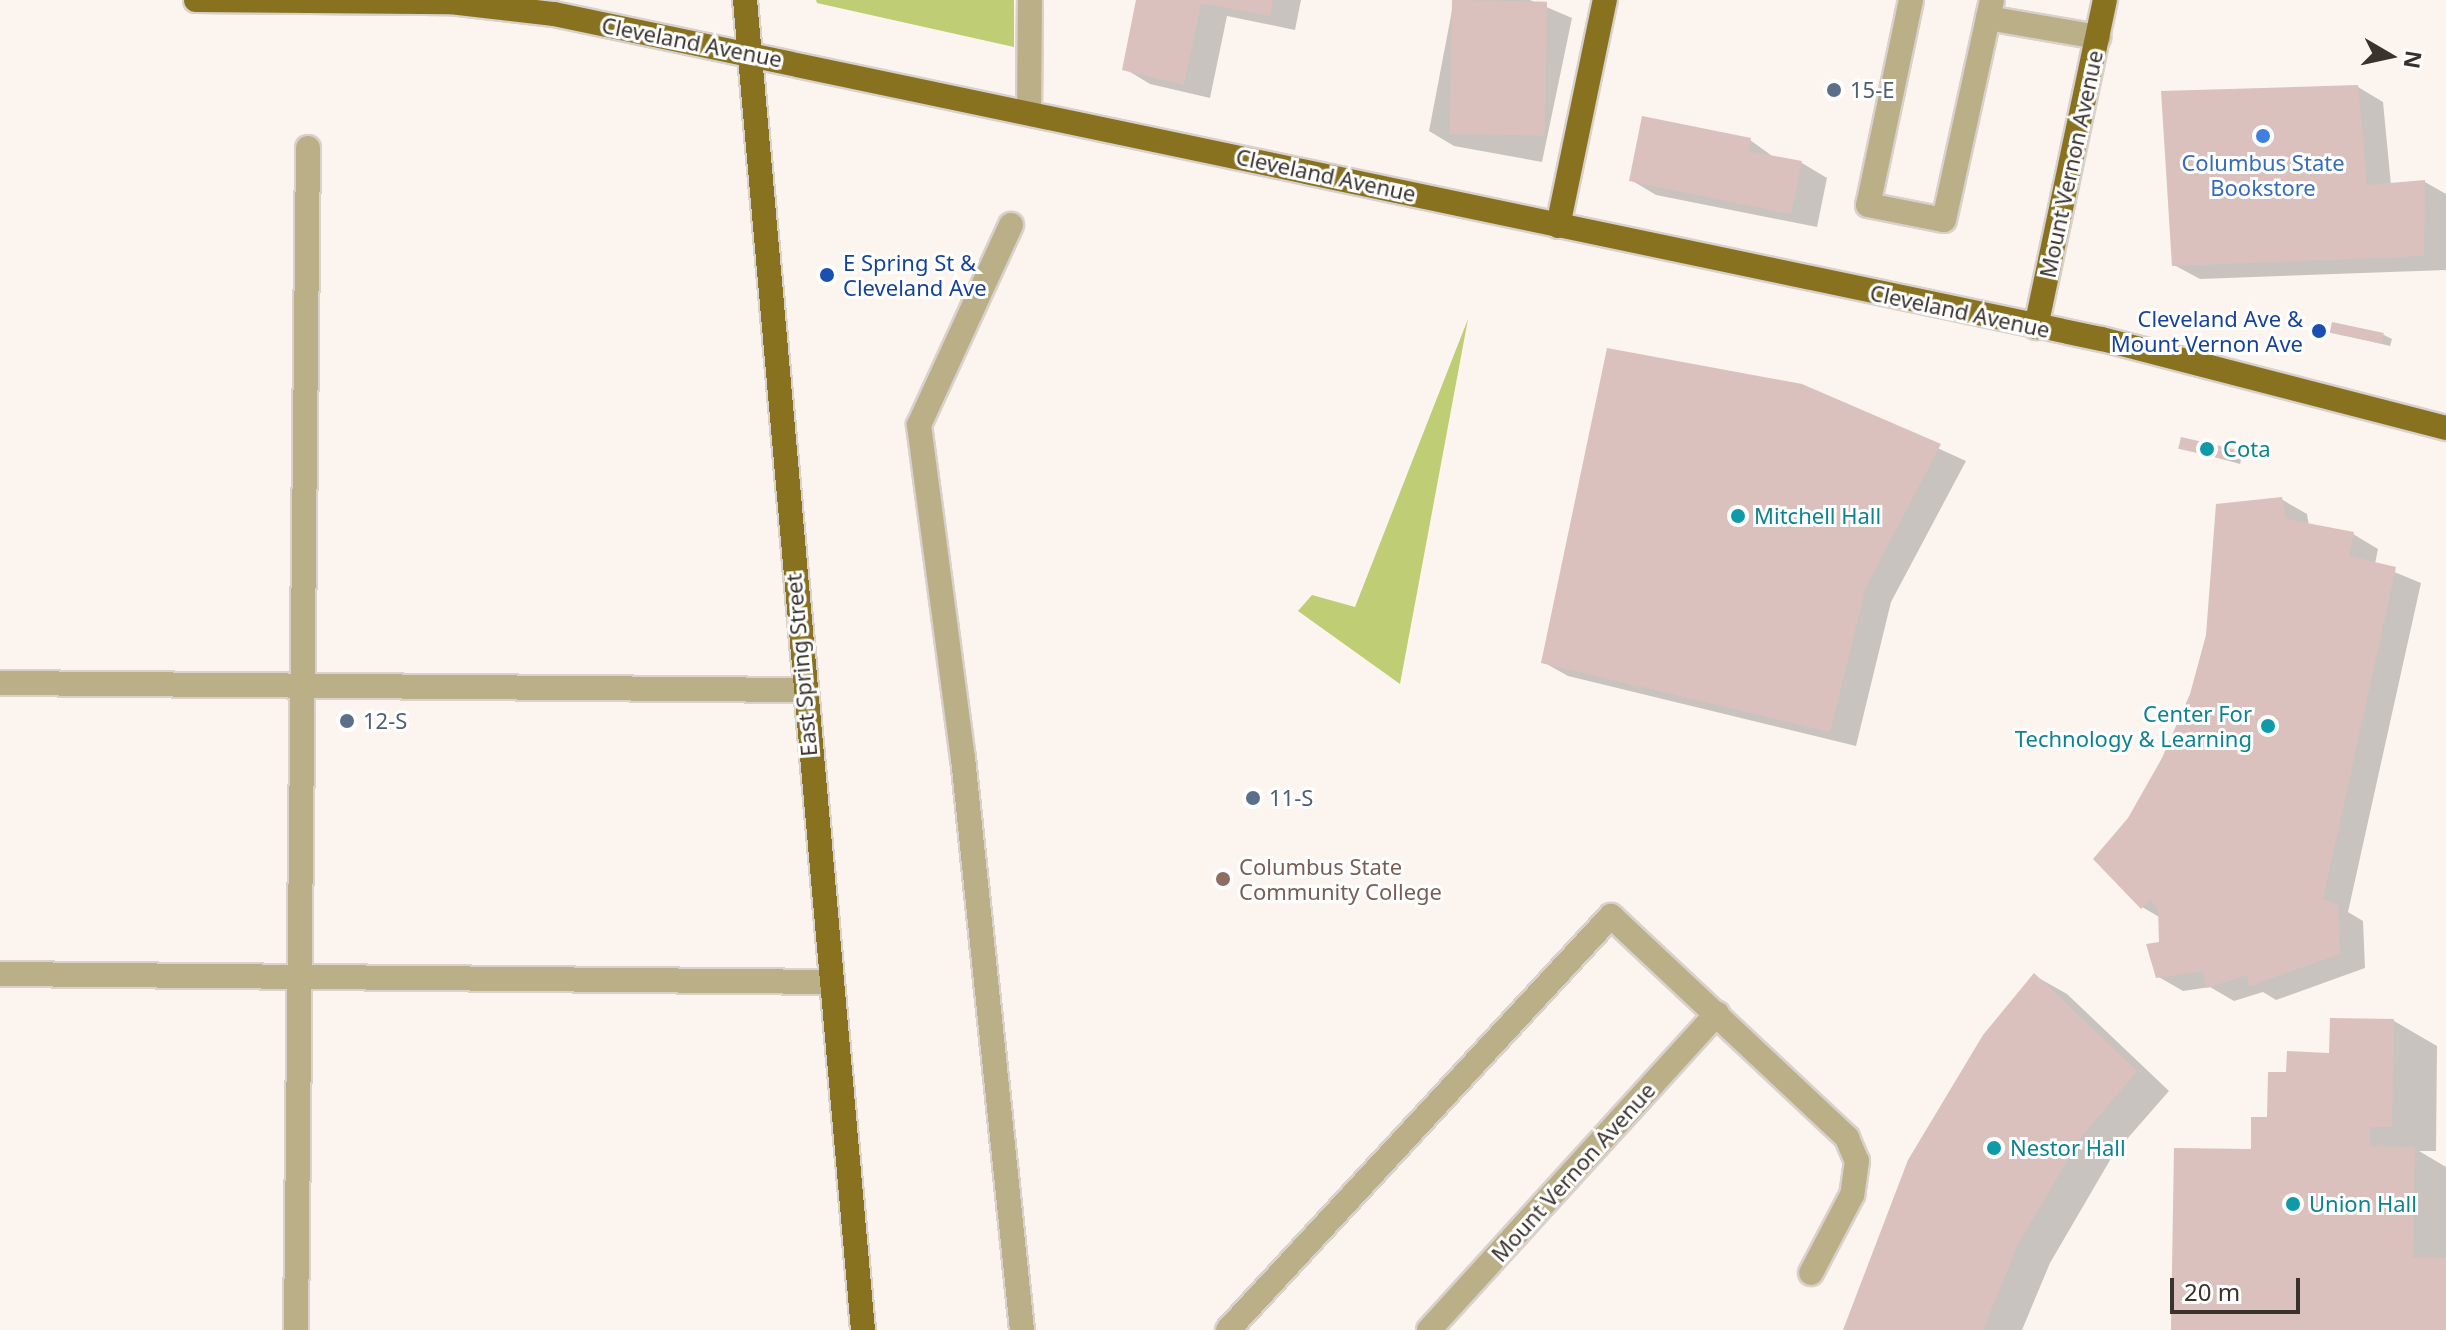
<!DOCTYPE html>
<html>
<head>
<meta charset="utf-8">
<style>
	body { margin:0 }
	#map { position:relative; width:2446px; height:1330px; overflow:hidden; background:#fcf4ef; font-family:"Noto Sans",sans-serif }
	div>[style] { position:absolute }
	.green>* { inset:0; background:#bfcd74 }
	.shadow>* { inset:0; background:#0003 }
	.building>* { inset:0; background:#dac1bd; transform-origin:0 0 }
	.roads { filter:drop-shadow(2px 0 #d9d1cc) drop-shadow(-2px 0 #d9d1cc) drop-shadow(0 2px #d9d1cc) drop-shadow(0 -2px #d9d1cc) }
	.minor>* { height:24px; margin:-12px; padding:0 12px; transform-origin:12px; border-radius:12px; background:#bbaf88 }
	.major>* { height:24px; margin:-12px; padding:0 12px; transform-origin:12px; border-radius:12px; background:#89721f }
	.dots>* { width:22px; height:22px; translate:-50% -50%; box-sizing:border-box; border:4px solid #fff; border-radius:50% }
	span { translate:-50% -50%; white-space:nowrap; text-align:center; line-height:1.15; -webkit-text-stroke:6px #fff; paint-order:stroke }
	.street-label { font-size:22px; color:#39322d }
	.service-label { font-size:22px; color:#4e5e75 }
	.left { translate:0 -50%; text-align:left }
	.shop-label { font-size:22px; color:#366cbe }
	.transit-label { font-size:22px; color:#164399 }
	.right { translate:-100% -50%; text-align:right }
	.culture-label { font-size:22px; color:#0d838f }
	.education-label { font-size:22px; color:#785e54 }
	.north { position:absolute; left:2350px; top:16px; width:80px; height:80px; -webkit-text-stroke:6px #fff; paint-order:stroke; rotate:99deg; font-size:22px; font-weight:700; line-height:32px; text-align:center; color:#39322d }
	.north::after { content:''; display:block; margin:auto; width:28px; height:36px; background:#39322d; clip-path:polygon(50% 0,100% 100%,50% 72%,0 100%) }
	.scale { position:absolute; left:2170px; top:1278px; width:130px; height:36px; box-sizing:border-box; border:4px solid #39322d; border-top:0; padding-left:10px; font-size:24px; line-height:28px; white-space:nowrap; color:#39322d; -webkit-text-stroke:6px #fff; paint-order:stroke }
</style>
</head>
<body>
<div id="map">
	<div class="green">
		<div style="clip-path:polygon(816px 0,1014px 0,1014px 47px,817px 3px)"></div>
		<div style="clip-path:polygon(1468px 319px,1400px 684px,1298px 611px,1312px 595px,1355px 607px)"></div>
	</div>
	<div class="shadow">
		<div style="clip-path:polygon(1138px 0,1301px 0,1295px 30px,1227px 16px,1210px 98px,1150px 84px,1125px 69px)"></div>
		<div style="clip-path:polygon(1454px 0,1530px 0,1572px 18px,1542px 162px,1454px 146px,1429px 131px)"></div>
		<div style="clip-path:polygon(2358px 87px,2383px 102px,2391px 185px,2425px 182px,2446px 194px,2446px 270px,2200px 279px,2174px 265px)"></div>
		<div style="clip-path:polygon(1750px 140px,1775px 158px,1802px 163px,1827px 178px,1817px 227px,1656px 195px,1631px 180px)"></div>
		<div style="clip-path:polygon(2332px 332px,2384px 335px,2392px 339px,2390px 346px)"></div>
		<div style="clip-path:polygon(1801px 386px,1966px 461px,1891px 602px,1856px 746px,1568px 676px,1543px 662px)"></div>
		<div style="clip-path:polygon(2181px 448px,2234px 451px,2242px 456px,2240px 464px)"></div>
		<div style="clip-path:polygon(2281px 499px,2307px 514px,2309px 526px,2353px 534px,2378px 549px,2375px 564px,2421px 583px,2348px 912px,2363px 921px,2365px 968px,2276px 1000px,2263px 992px,2234px 1001px,2210px 987px,2183px 991px,2157px 976px,2161px 918px,2142px 907px,2130px 819px,2164px 759px)"></div>
		<div style="clip-path:polygon(2035px 976px,2067px 994px,2169px 1091px,2113px 1155px,2050px 1263px,2022px 1330px,1845px 1330px,1909px 1160px)"></div>
		<div style="clip-path:polygon(2394px 1021px,2437px 1046px,2436px 1151px,2419px 1151px,2446px 1167px,2446px 1330px,2173px 1330px,2288px 1074px)"></div>
	</div>
	<div class="building">
		<div style="clip-path:polygon(1136px 0,1273px 0,1270px 16px,1201px 3px,1184px 85px,1122px 70px)"></div>
		<div style="left:1452px;top:0;width:95px;height:134px;rotate:1deg"></div>
		<div style="clip-path:polygon(2358px 85px,2367px 185px,2425px 180px,2424px 256px,2172px 266px,2161px 91px)"></div>
		<div style="clip-path:polygon(1642px 116px,1751px 138px,1748px 151px,1802px 161px,1791px 214px,1629px 181px)"></div>
		<div style="left:2332px;top:322px;width:53px;height:11px;rotate:12deg"></div>
		<div style="clip-path:polygon(1607px 348px,1802px 384px,1941px 444px,1866px 587px,1830px 732px,1541px 663px)"></div>
		<div style="left:2181px;top:437px;width:55px;height:12px;rotate:13deg"></div>
		<div style="clip-path:polygon(2282px 497px,2286px 519px,2354px 532px,2349px 556px,2396px 567px,2323px 899px,2338px 904px,2340px 954px,2249px 986px,2247px 975px,2207px 988px,2203px 971px,2156px 978px,2146px 944px,2159px 942px,2158px 909px,2150px 899px,2141px 909px,2093px 859px,2128px 818px,2162px 758px,2190px 694px,2206px 635px,2216px 504px)"></div>
		<div style="clip-path:polygon(2034px 973px,2137px 1071px,2081px 1137px,2018px 1244px,1983px 1330px,1843px 1330px,1908px 1160px,1983px 1035px)"></div>
		<div style="clip-path:polygon(2330px 1018px,2394px 1019px,2392px 1127px,2370px 1127px,2370px 1146px,2415px 1147px,2413px 1258px,2446px 1258px,2446px 1330px,2171px 1330px,2174px 1148px,2251px 1149px,2251px 1117px,2267px 1117px,2268px 1072px,2286px 1072px,2287px 1051px,2329px 1053px)"></div>
	</div>
	<div class="roads">
		<div class="minor">
			<div style="left:1911px;top:0;width:209px;rotate:101.8deg"></div>
			<div style="left:1868px;top:205px;width:77px;rotate:11.2deg"></div>
			<div style="left:1944px;top:220px;width:225px;rotate:-77.7deg"></div>
			<div style="left:1988px;top:18px;width:112px;rotate:9.8deg"></div>
			<div style="left:1029px;top:111px;width:111px;rotate:-89.5deg"></div>
			<div style="left:1011px;top:225px;width:220px;rotate:114.7deg"></div>
			<div style="left:919px;top:425px;width:336px;rotate:82.5deg"></div>
			<div style="left:963px;top:758px;width:575px;rotate:84.11deg"></div>
			<div style="left:0;top:683px;width:804px;rotate:0.5deg"></div>
			<div style="left:0;top:974px;width:831px;rotate:0.55deg"></div>
			<div style="left:296px;top:1330px;width:1182px;rotate:-89.42deg"></div>
			<div style="left:1228px;top:1330px;width:564px;rotate:-47.23deg"></div>
			<div style="left:1611px;top:916px;width:324px;rotate:43.2deg"></div>
			<div style="left:1847px;top:1138px;width:25px;rotate:67deg"></div>
			<div style="left:1857px;top:1161px;width:34px;rotate:98deg"></div>
			<div style="left:1852px;top:1195px;width:88px;rotate:117.7deg"></div>
			<div style="left:1429px;top:1330px;width:428px;rotate:-47.7deg"></div>
		</div>
		<div class="major">
			<div style="left:196px;top:0;width:254px;rotate:0.5deg"></div>
			<div style="left:450px;top:2px;width:105px;rotate:6.6deg"></div>
			<div style="left:554px;top:14px;width:1582px;rotate:11.86deg"></div>
			<div style="left:2102px;top:339px;width:355px;rotate:14.5deg"></div>
			<div style="left:745px;top:0;width:1335px;rotate:84.93deg"></div>
			<div style="left:1558px;top:226px;width:231px;rotate:-78.3deg"></div>
			<div style="left:2036px;top:327px;width:334px;rotate:-78.1deg"></div>
		</div>
	</div>
	<div class="dots">
		<div style="left:1834px;top:90px;background:#5c6f8a"></div>
		<div style="left:2263px;top:136px;background:#3f7fe0"></div>
		<div style="left:827px;top:275px;background:#1a4fb4"></div>
		<div style="left:2319px;top:331px;background:#1a4fb4"></div>
		<div style="left:2207px;top:449px;background:#0f9aa8"></div>
		<div style="left:1738px;top:516px;background:#0f9aa8"></div>
		<div style="left:347px;top:721px;background:#5c6f8a"></div>
		<div style="left:2268px;top:726px;background:#0f9aa8"></div>
		<div style="left:1253px;top:798px;background:#5c6f8a"></div>
		<div style="left:1223px;top:879px;background:#8d6e63"></div>
		<div style="left:1994px;top:1148px;background:#0f9aa8"></div>
		<div style="left:2293px;top:1204px;background:#0f9aa8"></div>
	</div>
	<div class="street-label">
		<span style="left:692px;top:42px;rotate:11deg">Cleveland Avenue</span>
		<span style="left:2071px;top:164px;rotate:-78deg">Mount Vernon Avenue</span>
		<span style="left:1326px;top:175px;rotate:12deg">Cleveland Avenue</span>
		<span style="left:1960px;top:311px;rotate:12deg">Cleveland Avenue</span>
		<span style="left:801px;top:665px;rotate:-95deg">East Spring Street</span>
		<span style="left:1573px;top:1172px;rotate:-48deg">Mount Vernon Avenue</span>
	</div>
	<div class="service-label">
		<span class="left" style="left:1850px;top:90px">15-E</span>
		<span class="left" style="left:363px;top:721px">12-S</span>
		<span class="left" style="left:1269px;top:798px">11-S</span>
	</div>
	<div class="shop-label">
		<span style="left:2263px;top:175px">Columbus State<br>Bookstore</span>
	</div>
	<div class="transit-label">
		<span class="left" style="left:843px;top:275px">E Spring St &amp;<br>Cleveland Ave</span>
		<span class="right" style="left:2303px;top:331px">Cleveland Ave &amp;<br>Mount Vernon Ave</span>
	</div>
	<div class="culture-label">
		<span class="left" style="left:2223px;top:449px">Cota</span>
		<span class="left" style="left:1754px;top:516px">Mitchell Hall</span>
		<span class="right" style="left:2252px;top:726px">Center For<br>Technology &amp; Learning</span>
		<span class="left" style="left:2010px;top:1148px">Nestor Hall</span>
		<span class="left" style="left:2309px;top:1204px">Union Hall</span>
	</div>
	<div class="education-label">
		<span class="left" style="left:1239px;top:879px">Columbus State<br>Community College</span>
	</div>
	<div class="north">N</div>
	<div class="scale">20 m</div>
</div>
</body>
</html>
